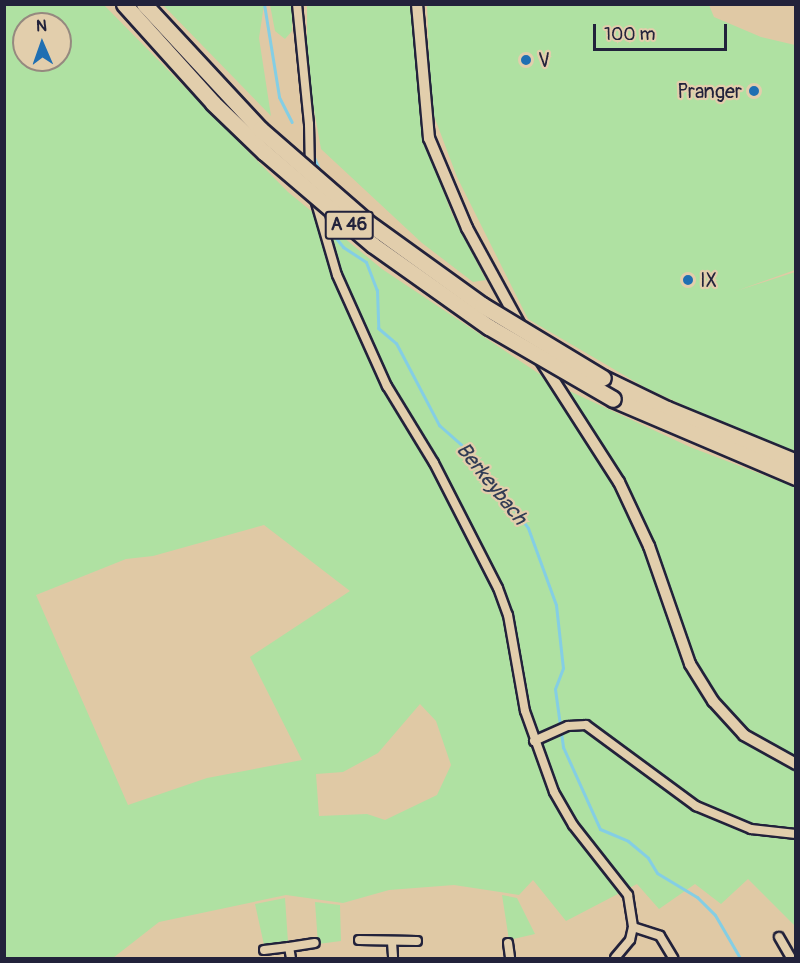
<!DOCTYPE html>
<html>
<head>
<meta charset="utf-8">
<style>
	body { margin:0 }
	#map { position:relative; width:800px; height:963px; overflow:hidden; background:#e0c9a5; font-family:Pangolin,sans-serif }
	div>[style] { position:absolute }
	.green>* { inset:0; background:#afe1a2 }
	.stream>* { height:3px; margin:-1.5px; padding:0 1.5px; transform-origin:1.5px; border-radius:1.5px; background:#84cee4 }
	.roads { filter:drop-shadow(2px 0 #22223b) drop-shadow(-2px 0 #22223b) drop-shadow(0 2px #22223b) drop-shadow(0 -2px #22223b) }
	.minor>* { height:8px; margin:-4px; padding:0 4px; transform-origin:4px; border-radius:4px; background:#e2ceac }
	.tertiary>* { height:10px; margin:-5px; padding:0 5px; transform-origin:5px; border-radius:5px; background:#e2ceac }
	.motorway>* { height:15px; margin:-7.5px; padding:0 7.5px; transform-origin:7.5px; border-radius:7.5px; background:#e2ceac }
	.bridges { filter:drop-shadow(2px 0 #22223b) drop-shadow(-2px 0 #22223b) drop-shadow(0 2px #22223b) drop-shadow(0 -2px #22223b) }
	.motorway-bridge>* { height:15px; margin:-7.5px; padding:0 7.5px; transform-origin:7.5px; border-radius:7.5px; background:#e2ceac }
	.dots>* { width:16px; height:16px; translate:-50% -50%; box-sizing:border-box; border:3px solid #e2ceac; border-radius:50% }
	span { translate:-50% -50%; white-space:nowrap; text-align:center; line-height:1.15; -webkit-text-stroke:4.5px #e2ceac; paint-order:stroke }
	.shield-label span { padding:2px 4px; background:#e2ceac; border:2px solid; border-radius:4px; -webkit-text-stroke-width:0 }
	.shield-label { font-size:18px; color:#22223b; font-weight:700 }
	.poi-label { font-size:20px; color:#22223b }
	.left { translate:0 -50%; text-align:left }
	.right { translate:-100% -50%; text-align:right }
	.water-label { font-size:21px; color:#313c54; font-style:italic }
	.frame { position:absolute; inset:0; border:6px solid #22223b; pointer-events:none }
	.north { position:absolute; left:12px; top:12px; width:60px; height:60px; box-sizing:border-box; background:#e2ceac; border:2px solid #95897f; border-radius:50%; rotate:358deg; font-size:16px; font-weight:700; line-height:24px; text-align:center; color:#22223b }
	.north::after { content:''; display:block; margin:auto; width:21px; height:27px; background:#1f6fb2; clip-path:polygon(50% 0,100% 100%,50% 72%,0 100%) }
	.scale { position:absolute; left:593px; top:24px; width:134px; height:27px; box-sizing:border-box; border:3px solid #22223b; border-top:0; padding-left:8px; font-size:18px; line-height:21px; white-space:nowrap; color:#22223b; -webkit-text-stroke:4px #e2ceac; paint-order:stroke }
</style>
</head>
<body>
<div id="map">
	<div class="green">
		<div style="clip-path:polygon(evenodd,5px 5px,104px 5px,288px 192px,382px 269px,541px 375px,614px 483px,663px 574px,565px 389px,690px 447px,795px 487px,795px 926px,748px 879px,721px 904px,695px 884px,659px 909px,637px 884px,566px 921px,533px 880px,519px 895px,454px 885px,389px 890px,343px 903px,286px 895px,159px 922px,113px 958px,5px 958px,5px 5px,24px 24px,60px 24px,60px 60px,24px 60px,24px 24px,5px 5px,264px 525px,350px 591px,250px 657px,302px 760px,207px 778px,128px 805px,36px 595px,126px 559px,153px 556px,264px 525px,5px 5px,420px 704px,436px 721px,451px 765px,437px 795px,385px 820px,367px 814px,319px 816px,316px 774px,343px 772px,378px 753px,420px 704px)"></div>
		<div style="clip-path:polygon(163px 5px,264px 5px,259px 38px,271px 116px)"></div>
		<div style="clip-path:polygon(270px 5px,293px 5px,292px 31px,285px 39px,275px 31px)"></div>
		<div style="clip-path:polygon(307px 5px,412px 5px,425px 143px,452px 214px,486px 280px,473px 282px,422px 243px,321px 149px,307px 70px)"></div>
		<div style="clip-path:polygon(427px 5px,709px 5px,714px 17px,761px 37px,795px 45px,795px 270px,736px 291px,795px 272px,795px 451px,735px 429px,646px 388px,528px 319px,457px 177px,431px 108px)"></div>
		<div style="clip-path:polygon(502px 895px,517px 898px,535px 934px,509px 940px)"></div>
		<div style="clip-path:polygon(285px 898px,288px 942px,264px 945px,255px 904px)"></div>
		<div style="clip-path:polygon(315px 902px,340px 905px,341px 941px,318px 944px)"></div>
	</div>
	<div class="stream">
		<div style="left:264px;top:4px;width:94px;rotate:80.8deg"></div>
		<div style="left:279px;top:97px;width:28px;rotate:63deg"></div>
		<div style="left:313px;top:155px;width:21px;rotate:67deg"></div>
		<div style="left:327px;top:227px;width:26px;rotate:51deg"></div>
		<div style="left:343px;top:247px;width:27px;rotate:33deg"></div>
		<div style="left:366px;top:262px;width:30px;rotate:69deg"></div>
		<div style="left:377px;top:290px;width:38px;rotate:88deg"></div>
		<div style="left:378px;top:328px;width:23px;rotate:40deg"></div>
		<div style="left:396px;top:343px;width:93px;rotate:62.3deg"></div>
		<div style="left:439px;top:425px;width:47px;rotate:41.5deg"></div>
		<div style="left:474px;top:456px;width:90px;rotate:53.1deg"></div>
		<div style="left:528px;top:528px;width:82px;rotate:70deg"></div>
		<div style="left:556px;top:605px;width:63px;rotate:83.7deg"></div>
		<div style="left:563px;top:668px;width:22px;rotate:111deg"></div>
		<div style="left:555px;top:689px;width:59px;rotate:82.1deg"></div>
		<div style="left:563px;top:747px;width:90px;rotate:65.7deg"></div>
		<div style="left:600px;top:829px;width:30px;rotate:23deg"></div>
		<div style="left:628px;top:841px;width:26px;rotate:40deg"></div>
		<div style="left:648px;top:858px;width:17px;rotate:59deg"></div>
		<div style="left:657px;top:873px;width:47px;rotate:31deg"></div>
		<div style="left:697px;top:897px;width:25px;rotate:45deg"></div>
		<div style="left:715px;top:915px;width:50px;rotate:59.8deg"></div>
	</div>
	<div class="roads">
		<div class="minor">
			<div style="left:297px;top:4px;width:121px;rotate:84.3deg"></div>
			<div style="left:309px;top:124px;width:47px;rotate:88.8deg"></div>
			<div style="left:314px;top:196px;width:82px;rotate:73.8deg"></div>
			<div style="left:337px;top:275px;width:122px;rotate:65.8deg"></div>
			<div style="left:387px;top:386px;width:90px;rotate:58.6deg"></div>
			<div style="left:434px;top:463px;width:140px;rotate:62.9deg"></div>
			<div style="left:498px;top:588px;width:29px;rotate:70deg"></div>
			<div style="left:508px;top:615px;width:97px;rotate:80deg"></div>
			<div style="left:525px;top:711px;width:86px;rotate:70.3deg"></div>
			<div style="left:554px;top:792px;width:38px;rotate:60deg"></div>
			<div style="left:573px;top:825px;width:89px;rotate:51.8deg"></div>
			<div style="left:628px;top:895px;width:32px;rotate:81deg"></div>
			<div style="left:633px;top:927px;width:13px;rotate:103deg"></div>
			<div style="left:630px;top:940px;width:23px;rotate:130deg"></div>
			<div style="left:534px;top:741px;width:37px;rotate:-24deg"></div>
			<div style="left:568px;top:726px;width:18px;rotate:-3deg"></div>
			<div style="left:586px;top:725px;width:137px;rotate:36.4deg"></div>
			<div style="left:696px;top:806px;width:60px;rotate:22.7deg"></div>
			<div style="left:751px;top:829px;width:45px;rotate:6.3deg"></div>
			<div style="left:633px;top:927px;width:28px;rotate:18deg"></div>
			<div style="left:660px;top:936px;width:26px;rotate:59deg"></div>
			<div style="left:779px;top:937px;width:24px;rotate:60deg"></div>
			<div style="left:359px;top:940px;width:58px;rotate:1deg"></div>
			<div style="left:392px;top:942px;width:16px;rotate:86deg"></div>
			<div style="left:508px;top:943px;width:15px;rotate:82deg"></div>
			<div style="left:289px;top:947px;width:26px;rotate:-9deg"></div>
			<div style="left:264px;top:950px;width:25px;rotate:-7deg"></div>
			<div style="left:289px;top:947px;width:11px;rotate:80deg"></div>
		</div>
		<div class="tertiary">
			<div style="left:417px;top:4px;width:135px;rotate:84.9deg"></div>
			<div style="left:429px;top:138px;width:98px;rotate:67.1deg"></div>
			<div style="left:467px;top:228px;width:113px;rotate:61.4deg"></div>
			<div style="left:538px;top:356px;width:150px;rotate:57.3deg"></div>
			<div style="left:619px;top:482px;width:71px;rotate:64.9deg"></div>
			<div style="left:649px;top:546px;width:125px;rotate:70.8deg"></div>
			<div style="left:690px;top:664px;width:44px;rotate:58.1deg"></div>
			<div style="left:713px;top:701px;width:46px;rotate:47.6deg"></div>
			<div style="left:744px;top:735px;width:60px;rotate:29.1deg"></div>
		</div>
		<div class="motorway">
			<div style="left:603px;top:378px;width:71px;rotate:25.8deg"></div>
			<div style="left:667px;top:409px;width:139px;rotate:22.3deg"></div>
			<div style="left:613px;top:399px;width:199px;rotate:23.1deg"></div>
		</div>
	</div>
	<div class="bridges">
		<div class="motorway-bridge">
			<div style="left:124px;top:4px;width:133px;rotate:48deg"></div>
			<div style="left:213px;top:103px;width:71px;rotate:43.9deg"></div>
			<div style="left:264px;top:152px;width:143px;rotate:40.5deg"></div>
			<div style="left:373px;top:245px;width:142px;rotate:35.3deg"></div>
			<div style="left:489px;top:327px;width:143px;rotate:30.1deg"></div>
			<div style="left:144px;top:4px;width:171px;rotate:47.1deg"></div>
			<div style="left:260px;top:129px;width:142px;rotate:41deg"></div>
			<div style="left:367px;top:222px;width:142px;rotate:35.8deg"></div>
			<div style="left:482px;top:305px;width:141px;rotate:31.1deg"></div>
		</div>
	</div>
	<div class="dots">
		<div style="left:526px;top:60px;background:#1f6fb2"></div>
		<div style="left:754px;top:91px;background:#1f6fb2"></div>
		<div style="left:688px;top:280px;background:#1f6fb2"></div>
	</div>
	<div class="shield-label">
		<span style="left:349px;top:225px">A 46</span>
	</div>
	<div class="poi-label">
		<span class="left" style="left:538px;top:60px">V</span>
		<span class="right" style="left:742px;top:91px">Pranger</span>
		<span class="left" style="left:700px;top:280px">IX</span>
	</div>
	<div class="water-label">
		<span style="left:491px;top:484px;rotate:51deg">Berkeybach</span>
	</div>
	<div class="frame"></div>
	<div class="north">N</div>
	<div class="scale">100 m</div>
</div>
</body>
</html>
